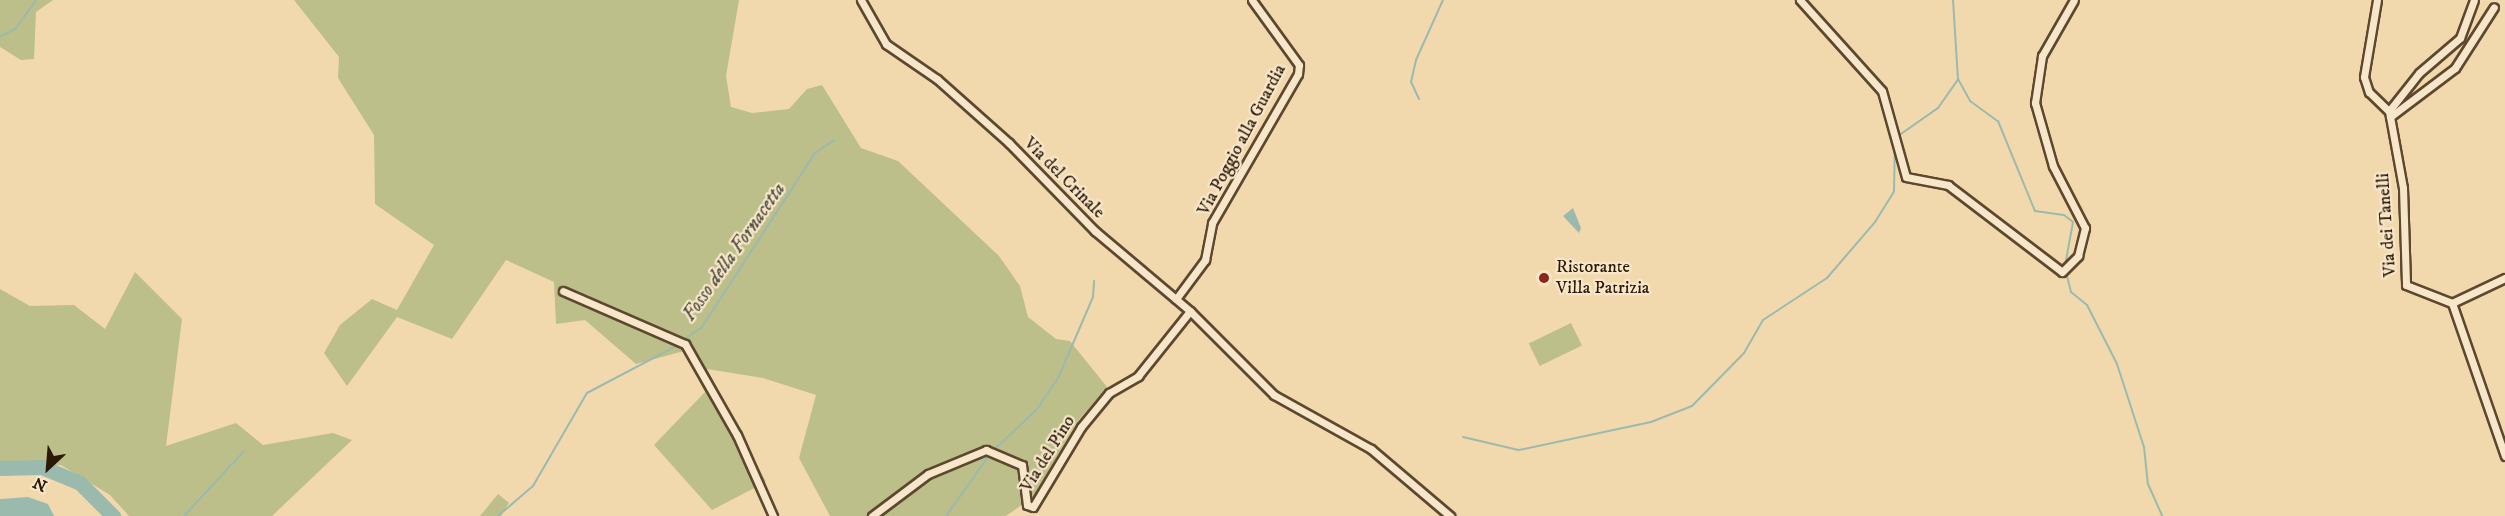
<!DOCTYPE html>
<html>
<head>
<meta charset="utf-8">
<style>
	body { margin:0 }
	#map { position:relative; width:2505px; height:516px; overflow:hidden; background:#f2d9ad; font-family:"IM FELL DW Pica",serif }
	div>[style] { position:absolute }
	.green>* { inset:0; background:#bcbf89; transform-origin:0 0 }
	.water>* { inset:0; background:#9bbaae }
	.stream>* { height:2px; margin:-1px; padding:0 1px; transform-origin:1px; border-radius:1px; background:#9bbaae }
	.river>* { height:15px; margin:-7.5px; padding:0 7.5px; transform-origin:7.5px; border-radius:7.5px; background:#9bbaae }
	.roads { filter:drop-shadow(2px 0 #5d482f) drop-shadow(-2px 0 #5d482f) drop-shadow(0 2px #5d482f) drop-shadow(0 -2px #5d482f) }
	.street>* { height:7px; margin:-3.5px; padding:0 3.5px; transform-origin:3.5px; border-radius:3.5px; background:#f7e6ca }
	.dots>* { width:16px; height:16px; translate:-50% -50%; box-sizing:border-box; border:3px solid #f7e6ca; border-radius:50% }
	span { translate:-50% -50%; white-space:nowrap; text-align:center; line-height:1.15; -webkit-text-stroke:4.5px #f7e6ca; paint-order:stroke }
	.street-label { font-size:18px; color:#2b1805 }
	.poi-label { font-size:18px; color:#2b1805 }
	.left { translate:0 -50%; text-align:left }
	.water-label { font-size:20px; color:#525140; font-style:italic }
	.north { position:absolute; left:18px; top:438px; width:60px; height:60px; -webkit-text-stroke:4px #f7e6ca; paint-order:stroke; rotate:206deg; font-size:16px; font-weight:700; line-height:24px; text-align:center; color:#2b1805 }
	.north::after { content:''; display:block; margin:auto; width:21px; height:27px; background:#2b1805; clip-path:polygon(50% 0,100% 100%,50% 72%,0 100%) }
</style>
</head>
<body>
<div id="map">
	<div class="green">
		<div style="clip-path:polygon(0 0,53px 0,36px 12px,34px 59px,21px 60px,0 47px)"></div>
		<div style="clip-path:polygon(294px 0,739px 0,726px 76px,731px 107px,752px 113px,789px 109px,807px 89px,822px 85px,861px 148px,898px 161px,999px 256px,1020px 286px,1028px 317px,1056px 339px,1070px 341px,1107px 387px,1077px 422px,1033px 497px,1006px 516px,830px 516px,799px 458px,816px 395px,763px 378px,707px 369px,766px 482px,712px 510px,654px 445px,705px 392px,684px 351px,636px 364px,585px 320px,556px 324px,554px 282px,506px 260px,452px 339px,397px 317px,347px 386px,324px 353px,340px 325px,372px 299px,397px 310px,434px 245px,375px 204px,374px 135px,338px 78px,339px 57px)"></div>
		<div style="clip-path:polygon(135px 272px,182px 319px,166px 446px,236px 423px,263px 445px,333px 433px,352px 440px,272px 516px,129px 516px,110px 495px,61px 465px,0 463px,0 289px,30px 306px,74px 305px,105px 329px)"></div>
		<div style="left:1571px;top:323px;width:25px;height:47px;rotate:64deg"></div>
		<div style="clip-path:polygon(498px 494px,509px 503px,501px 516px,480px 516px)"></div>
	</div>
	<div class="water">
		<div style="clip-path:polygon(1573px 208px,1581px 228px,1579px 233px,1563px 216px)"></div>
		<div style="clip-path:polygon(28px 497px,48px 504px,54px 516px,0 516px,0 499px)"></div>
	</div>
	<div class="stream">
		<div style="left:1953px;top:0;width:79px;rotate:86.4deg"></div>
		<div style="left:1958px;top:79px;width:25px;rotate:61deg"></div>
		<div style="left:1970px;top:101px;width:34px;rotate:36deg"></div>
		<div style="left:1998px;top:121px;width:97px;rotate:67.7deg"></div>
		<div style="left:2035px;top:211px;width:29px;rotate:8deg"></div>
		<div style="left:2064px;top:215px;width:11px;rotate:38deg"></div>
		<div style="left:2073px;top:222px;width:45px;rotate:100.3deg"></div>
		<div style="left:0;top:37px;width:18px;rotate:-29deg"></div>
		<div style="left:16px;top:28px;width:34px;rotate:-54deg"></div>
		<div style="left:1419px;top:99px;width:19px;rotate:-115deg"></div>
		<div style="left:1411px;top:82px;width:23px;rotate:-77deg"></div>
		<div style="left:1416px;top:60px;width:66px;rotate:-65.8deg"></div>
		<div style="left:1898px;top:136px;width:49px;rotate:-35deg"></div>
		<div style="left:1938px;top:108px;width:35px;rotate:-55deg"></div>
		<div style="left:2066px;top:272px;width:21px;rotate:76deg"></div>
		<div style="left:2071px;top:292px;width:21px;rotate:39deg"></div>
		<div style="left:2087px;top:305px;width:66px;rotate:63deg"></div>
		<div style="left:2117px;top:364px;width:87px;rotate:72deg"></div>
		<div style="left:2144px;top:447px;width:37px;rotate:84deg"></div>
		<div style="left:2148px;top:484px;width:35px;rotate:66deg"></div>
		<div style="left:683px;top:340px;width:23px;rotate:-34deg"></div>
		<div style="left:702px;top:327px;width:207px;rotate:-57deg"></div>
		<div style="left:815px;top:153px;width:23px;rotate:-34deg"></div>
		<div style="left:1463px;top:437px;width:57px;rotate:13.1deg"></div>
		<div style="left:1519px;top:450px;width:135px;rotate:-12deg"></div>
		<div style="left:1651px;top:422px;width:44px;rotate:-21.3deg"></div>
		<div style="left:1692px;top:406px;width:74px;rotate:-45.5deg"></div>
		<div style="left:1744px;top:353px;width:38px;rotate:-60deg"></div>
		<div style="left:1763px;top:320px;width:77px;rotate:-33.3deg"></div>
		<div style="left:1827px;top:278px;width:74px;rotate:-49.4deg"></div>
		<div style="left:1875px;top:222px;width:36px;rotate:-58deg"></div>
		<div style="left:1894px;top:191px;width:50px;rotate:-88.9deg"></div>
		<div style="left:994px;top:450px;width:59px;rotate:-43.6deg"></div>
		<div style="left:1037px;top:409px;width:40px;rotate:-56deg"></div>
		<div style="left:1059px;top:376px;width:86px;rotate:-66.7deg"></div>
		<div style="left:1093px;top:297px;width:16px;rotate:-86deg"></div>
		<div style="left:184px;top:516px;width:88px;rotate:-47.3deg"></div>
		<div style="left:498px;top:516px;width:46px;rotate:-40.6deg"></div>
		<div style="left:533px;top:486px;width:108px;rotate:-59.9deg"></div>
		<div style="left:587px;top:393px;width:105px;rotate:-27.8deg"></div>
		<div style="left:946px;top:516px;width:76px;rotate:-54.6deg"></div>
	</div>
	<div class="river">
		<div style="left:0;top:468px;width:42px;rotate:-1.4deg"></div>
		<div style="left:42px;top:467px;width:41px;rotate:22.8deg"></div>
		<div style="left:80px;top:483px;width:47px;rotate:45deg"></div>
	</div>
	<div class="roads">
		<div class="street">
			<div style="left:861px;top:0;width:51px;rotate:60.4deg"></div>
			<div style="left:886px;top:44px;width:62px;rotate:34.5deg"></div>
			<div style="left:937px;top:79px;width:96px;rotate:41.6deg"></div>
			<div style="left:1009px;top:143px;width:123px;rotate:45.7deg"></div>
			<div style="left:1095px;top:231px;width:124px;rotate:40.1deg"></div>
			<div style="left:1190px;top:311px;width:119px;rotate:45deg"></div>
			<div style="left:1274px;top:395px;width:111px;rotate:29.1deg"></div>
			<div style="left:1371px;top:449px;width:104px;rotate:40.3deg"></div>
			<div style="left:1800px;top:0;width:122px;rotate:48deg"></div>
			<div style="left:1882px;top:91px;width:89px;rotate:74.4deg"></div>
			<div style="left:1906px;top:177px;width:43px;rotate:10.8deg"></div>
			<div style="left:1948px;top:185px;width:143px;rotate:37.3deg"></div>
			<div style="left:2062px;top:272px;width:23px;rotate:-45deg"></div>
			<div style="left:2078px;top:256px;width:29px;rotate:-76deg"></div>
			<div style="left:2085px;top:228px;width:70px;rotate:-117.3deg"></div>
			<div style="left:2053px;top:166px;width:66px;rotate:-105.9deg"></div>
			<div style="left:2035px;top:103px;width:48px;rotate:-81.5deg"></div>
			<div style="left:2042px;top:56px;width:64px;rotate:-60.3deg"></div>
			<div style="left:2377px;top:0;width:78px;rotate:99.6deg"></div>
			<div style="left:2364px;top:77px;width:16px;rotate:72deg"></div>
			<div style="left:2369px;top:92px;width:28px;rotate:44deg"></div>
			<div style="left:2389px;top:111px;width:78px;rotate:79.7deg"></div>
			<div style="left:2403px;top:188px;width:97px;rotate:88.2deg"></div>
			<div style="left:2406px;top:285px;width:49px;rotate:21.4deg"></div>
			<div style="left:2389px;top:111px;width:48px;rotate:-51.7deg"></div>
			<div style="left:2419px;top:73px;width:54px;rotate:-40.5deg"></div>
			<div style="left:2460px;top:38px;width:40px;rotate:-69.8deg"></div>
			<div style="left:2390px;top:117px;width:81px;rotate:-37deg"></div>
			<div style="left:2455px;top:68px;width:72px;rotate:-57.4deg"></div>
			<div style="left:563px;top:291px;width:133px;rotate:23.5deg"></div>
			<div style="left:685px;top:344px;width:105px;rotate:60.3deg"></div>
			<div style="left:737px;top:435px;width:89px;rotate:66deg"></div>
			<div style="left:1176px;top:299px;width:49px;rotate:-53.4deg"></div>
			<div style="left:1205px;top:260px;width:38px;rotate:-79deg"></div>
			<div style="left:1212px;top:223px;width:172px;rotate:-60deg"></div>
			<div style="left:1298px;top:74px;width:9px;rotate:-84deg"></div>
			<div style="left:1299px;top:65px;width:80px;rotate:-125.9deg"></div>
			<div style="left:2452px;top:303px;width:162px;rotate:70.9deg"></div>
			<div style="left:2452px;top:303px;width:59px;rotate:-25.3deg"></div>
			<div style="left:872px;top:516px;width:70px;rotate:-36.9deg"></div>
			<div style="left:928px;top:474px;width:63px;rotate:-22.5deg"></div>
			<div style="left:986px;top:450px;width:39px;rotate:23deg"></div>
			<div style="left:1022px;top:465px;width:40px;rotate:82.9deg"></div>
			<div style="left:1027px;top:505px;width:6px;rotate:18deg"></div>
			<div style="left:1033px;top:507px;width:93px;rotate:-59deg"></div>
			<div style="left:1081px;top:427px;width:44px;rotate:-50.5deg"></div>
			<div style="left:1109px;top:393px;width:34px;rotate:-30deg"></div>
			<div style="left:1138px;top:376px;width:83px;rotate:-51.3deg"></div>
		</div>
	</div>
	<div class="dots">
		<div style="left:1544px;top:278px;background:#8f2418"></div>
	</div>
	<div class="street-label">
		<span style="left:1242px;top:140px;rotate:-62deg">Via Poggio alla Guardia</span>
		<span style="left:1064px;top:178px;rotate:45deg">Via del Crinale</span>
		<span style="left:2387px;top:225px;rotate:-94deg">Via dei Tanelli</span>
		<span style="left:1048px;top:454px;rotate:-58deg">Via del Pino</span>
	</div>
	<div class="poi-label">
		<span class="left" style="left:1556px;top:278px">Ristorante<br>Villa Patrizia</span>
	</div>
	<div class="water-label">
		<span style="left:734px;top:252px;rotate:-55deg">Fosso della Fornacetta</span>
	</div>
	<div class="north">N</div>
</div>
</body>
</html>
